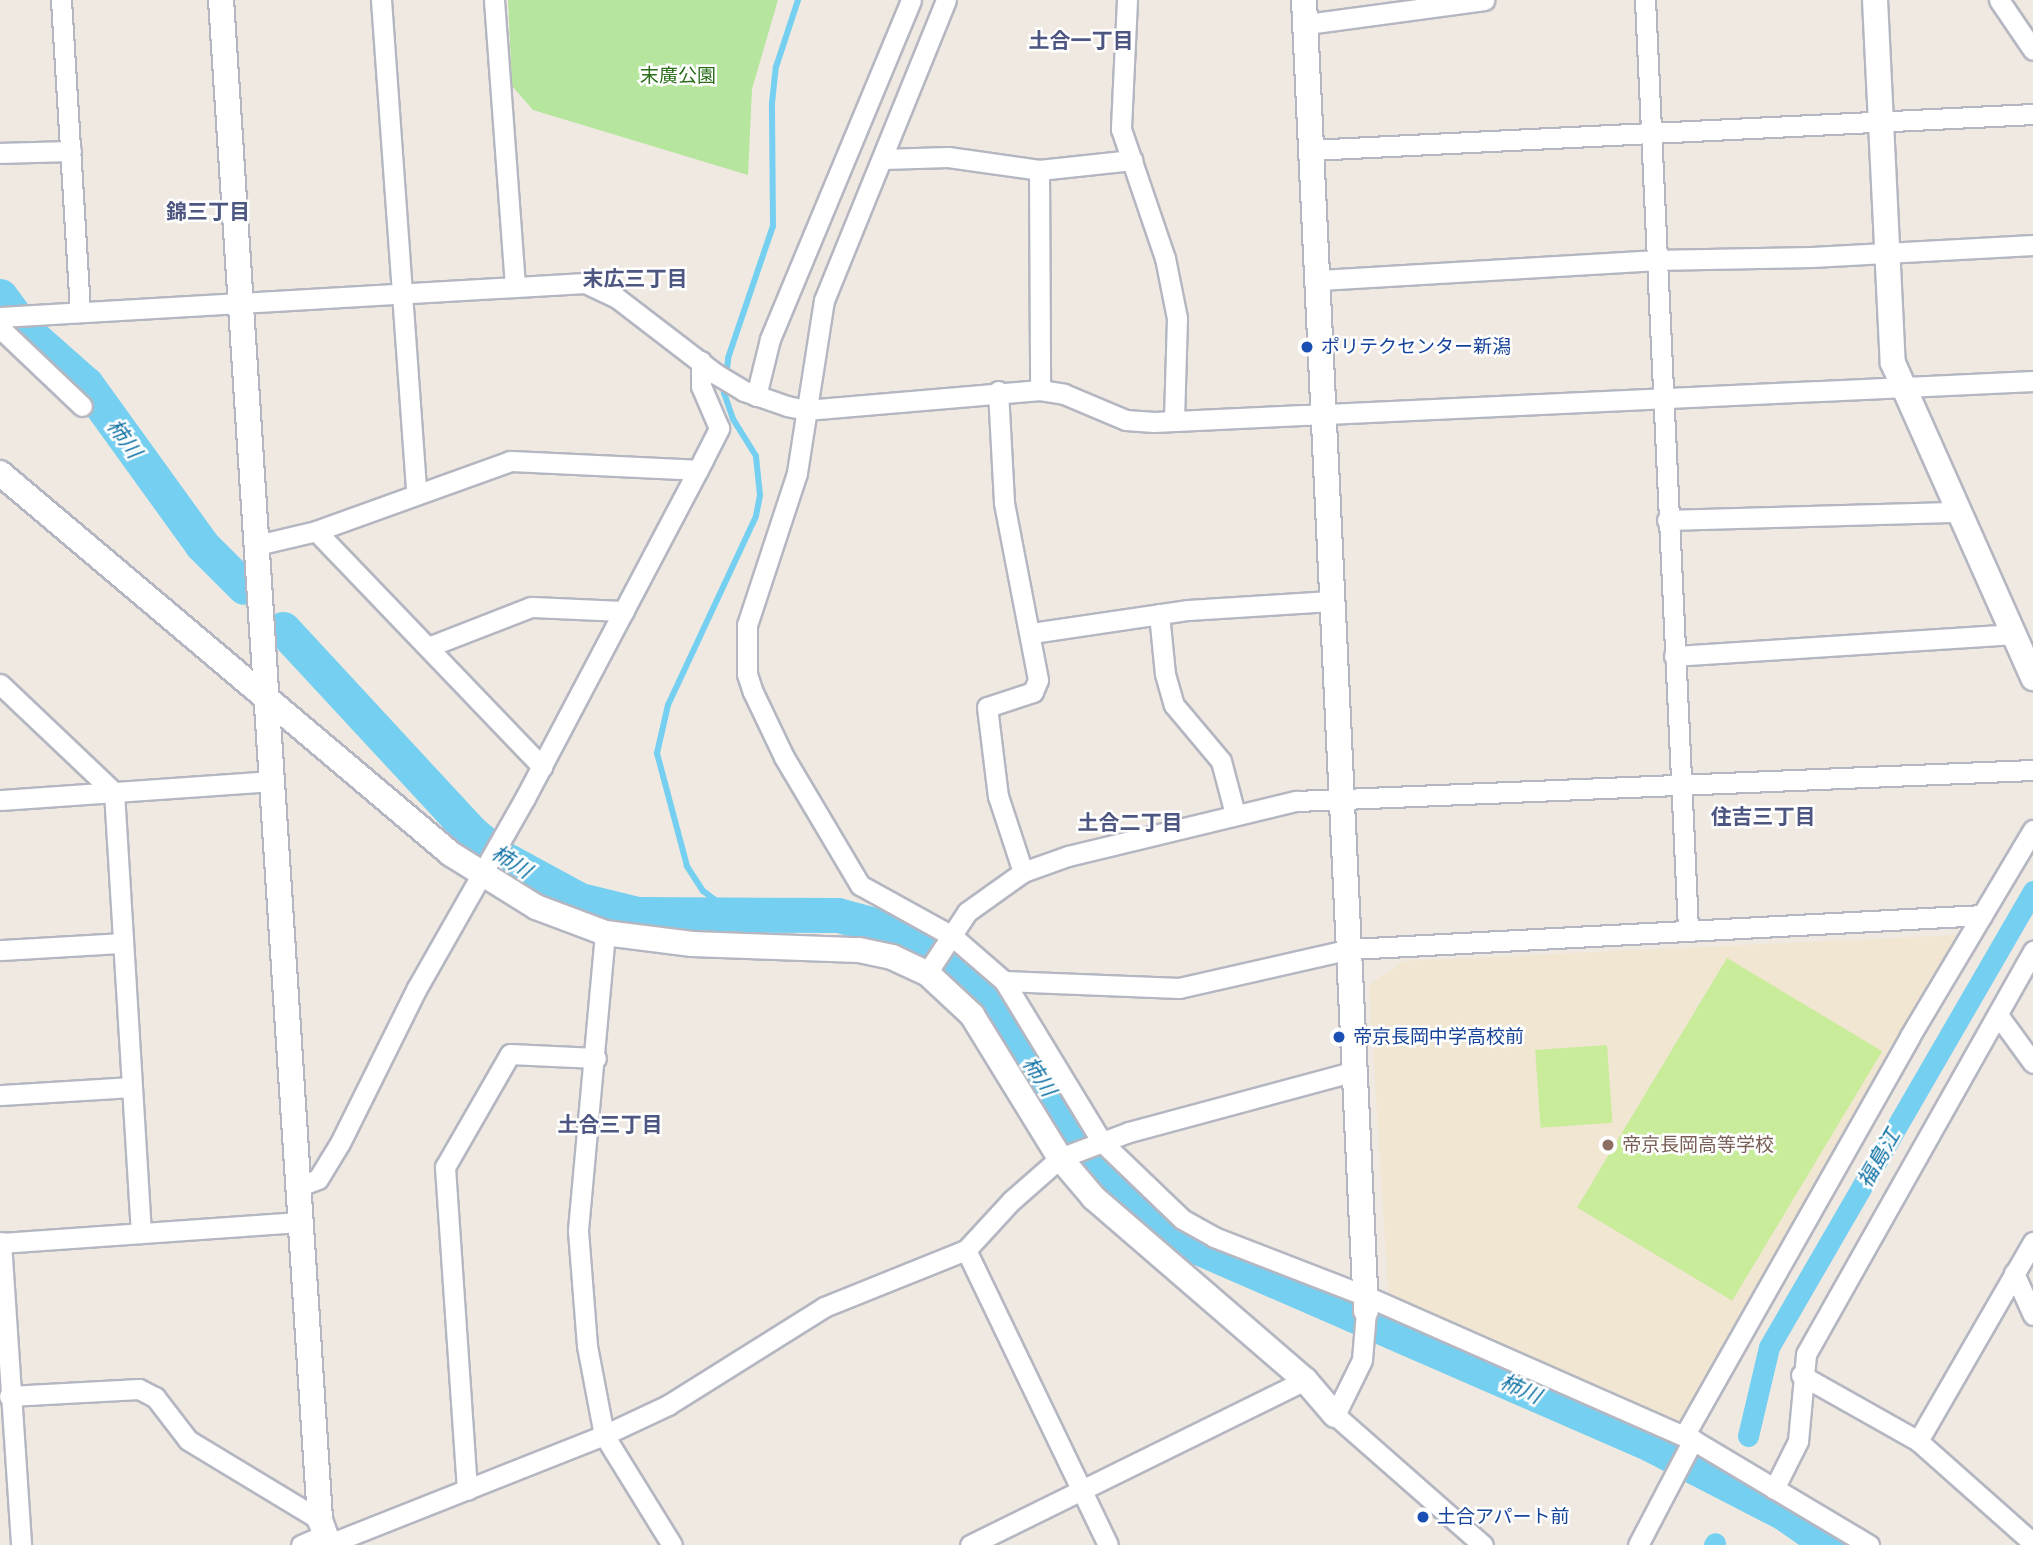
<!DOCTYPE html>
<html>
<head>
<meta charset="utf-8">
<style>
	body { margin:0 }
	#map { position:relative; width:2033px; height:1545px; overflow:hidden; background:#efe9e1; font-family:Quicksand,"Noto Sans JP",sans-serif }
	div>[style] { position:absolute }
	.education>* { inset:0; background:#f0e6d1 }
	.green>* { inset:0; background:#b6e59e }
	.pitch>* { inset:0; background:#c9ec9a; transform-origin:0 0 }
	.stream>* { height:6px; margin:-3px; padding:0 3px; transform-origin:3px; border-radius:3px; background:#75cff0 }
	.canal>* { height:21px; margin:-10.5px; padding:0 10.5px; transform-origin:10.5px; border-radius:10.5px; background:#75cff0 }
	.river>* { height:35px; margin:-17.5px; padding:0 17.5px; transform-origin:17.5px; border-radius:17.5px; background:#75cff0 }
	.roads { filter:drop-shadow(2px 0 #b4b7c1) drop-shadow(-2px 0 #b4b7c1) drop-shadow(0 2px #b4b7c1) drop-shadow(0 -2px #b4b7c1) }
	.minor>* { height:19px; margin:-9.5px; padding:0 9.5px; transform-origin:9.5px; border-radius:9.5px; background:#fff }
	.tertiary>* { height:24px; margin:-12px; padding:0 12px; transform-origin:12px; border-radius:12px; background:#fff }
	.dots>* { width:19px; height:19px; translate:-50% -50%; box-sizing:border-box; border:4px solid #fff; border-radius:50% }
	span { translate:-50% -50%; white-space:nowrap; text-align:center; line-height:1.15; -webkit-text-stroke:5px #fff; paint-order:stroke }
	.park-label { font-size:19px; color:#2c6e1b }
	.transit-label { font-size:19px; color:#164399 }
	.left { translate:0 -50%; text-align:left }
	.education-label { font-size:19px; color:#785e54 }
	.neighbourhood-label { font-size:21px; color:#4d5680; font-weight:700 }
	.water-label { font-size:21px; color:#0d6fa3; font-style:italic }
</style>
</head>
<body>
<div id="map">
	<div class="education">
		<div style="clip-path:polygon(1958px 935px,1674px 1434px,1389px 1305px,1369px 985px,1404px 961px)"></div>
	</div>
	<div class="green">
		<div style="clip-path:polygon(508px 0,778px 0,752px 89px,748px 175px,533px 110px,512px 86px)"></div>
	</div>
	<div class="pitch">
		<div style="left:1727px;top:958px;width:181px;height:291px;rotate:31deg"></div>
		<div style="left:1607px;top:1045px;width:78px;height:72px;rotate:86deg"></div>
	</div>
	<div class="stream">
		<div style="left:731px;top:912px;width:35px;rotate:-143deg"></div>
		<div style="left:703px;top:891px;width:30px;rotate:-123deg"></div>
		<div style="left:687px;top:866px;width:117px;rotate:-104.9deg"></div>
		<div style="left:657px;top:753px;width:49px;rotate:-77.1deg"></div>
		<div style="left:668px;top:705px;width:208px;rotate:-65deg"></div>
		<div style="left:756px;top:516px;width:21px;rotate:-79deg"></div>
		<div style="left:760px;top:495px;width:39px;rotate:-96deg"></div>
		<div style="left:756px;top:456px;width:44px;rotate:-121.9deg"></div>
		<div style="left:733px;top:419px;width:28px;rotate:-109deg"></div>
		<div style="left:724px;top:393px;width:35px;rotate:-83deg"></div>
		<div style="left:728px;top:358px;width:139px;rotate:-71.2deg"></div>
		<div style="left:773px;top:226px;width:123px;rotate:-90.5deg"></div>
		<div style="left:772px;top:103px;width:36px;rotate:-84deg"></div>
		<div style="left:776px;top:67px;width:71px;rotate:-71.8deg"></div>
	</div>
	<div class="canal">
		<div style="left:1748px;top:1436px;width:91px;rotate:-76.7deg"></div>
		<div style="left:1769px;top:1347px;width:527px;rotate:-59.93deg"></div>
		<div style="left:1714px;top:1545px;width:2px;rotate:-63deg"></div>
	</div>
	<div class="river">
		<div style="left:0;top:296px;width:44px;rotate:53.4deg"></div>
		<div style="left:26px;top:331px;width:80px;rotate:41.5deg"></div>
		<div style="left:86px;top:384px;width:198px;rotate:54.2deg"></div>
		<div style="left:202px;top:545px;width:59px;rotate:45deg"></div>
		<div style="left:283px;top:629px;width:278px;rotate:47.2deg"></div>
		<div style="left:472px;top:833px;width:38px;rotate:40deg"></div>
		<div style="left:501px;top:857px;width:90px;rotate:28.6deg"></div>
		<div style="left:580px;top:900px;width:59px;rotate:13.8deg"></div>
		<div style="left:637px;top:914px;width:201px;rotate:0.3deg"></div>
		<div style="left:838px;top:915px;width:79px;rotate:15.4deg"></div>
		<div style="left:914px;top:936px;width:58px;rotate:33.7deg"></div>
		<div style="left:962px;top:968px;width:33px;rotate:45deg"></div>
		<div style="left:985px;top:991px;width:202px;rotate:57.1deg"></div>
		<div style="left:1095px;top:1161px;width:92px;rotate:44.1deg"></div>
		<div style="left:1161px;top:1225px;width:38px;rotate:32deg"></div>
		<div style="left:1193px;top:1245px;width:498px;rotate:23.5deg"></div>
		<div style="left:1650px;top:1444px;width:151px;rotate:27.2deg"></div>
		<div style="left:1784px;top:1513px;width:56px;rotate:34.8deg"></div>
	</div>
	<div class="roads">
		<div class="minor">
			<div style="left:61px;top:0;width:313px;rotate:86.5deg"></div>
			<div style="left:381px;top:0;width:493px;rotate:85.9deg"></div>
			<div style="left:494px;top:0;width:287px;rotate:85.8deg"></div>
			<div style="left:946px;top:0;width:324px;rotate:112.1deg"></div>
			<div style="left:824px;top:300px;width:175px;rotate:98.9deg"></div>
			<div style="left:797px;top:473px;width:160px;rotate:108.2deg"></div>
			<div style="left:747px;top:625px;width:49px;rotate:90deg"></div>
			<div style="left:747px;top:674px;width:19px;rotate:72deg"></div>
			<div style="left:753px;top:692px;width:72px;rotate:64.5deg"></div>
			<div style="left:784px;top:757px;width:149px;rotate:59.3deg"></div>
			<div style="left:860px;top:885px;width:105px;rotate:29deg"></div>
			<div style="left:952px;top:936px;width:69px;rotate:40.9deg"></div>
			<div style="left:1004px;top:981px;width:175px;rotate:2.3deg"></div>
			<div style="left:1179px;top:988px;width:176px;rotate:-12.8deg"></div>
			<div style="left:1351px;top:949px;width:632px;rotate:-3.08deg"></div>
			<div style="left:1127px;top:0;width:129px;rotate:92.7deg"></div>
			<div style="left:1121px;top:129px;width:136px;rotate:71.2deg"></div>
			<div style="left:1165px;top:258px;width:61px;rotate:78.7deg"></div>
			<div style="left:1177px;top:318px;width:103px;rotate:91.7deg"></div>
			<div style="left:1645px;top:0;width:930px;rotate:87.35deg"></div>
			<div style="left:1999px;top:0;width:60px;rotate:55.8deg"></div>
			<div style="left:1307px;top:24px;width:179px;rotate:-7.7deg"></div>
			<div style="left:1310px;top:150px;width:724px;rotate:-2.85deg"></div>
			<div style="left:0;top:153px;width:71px;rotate:-1.6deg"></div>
			<div style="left:883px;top:159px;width:65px;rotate:-1.8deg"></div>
			<div style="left:948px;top:157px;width:92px;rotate:8.1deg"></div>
			<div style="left:1039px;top:170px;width:94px;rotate:-6.1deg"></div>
			<div style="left:1039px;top:170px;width:220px;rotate:89.7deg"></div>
			<div style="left:1320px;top:280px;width:334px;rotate:-3.4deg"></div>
			<div style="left:1653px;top:260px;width:159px;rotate:-1.1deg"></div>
			<div style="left:1812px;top:257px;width:221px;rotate:-3.1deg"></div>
			<div style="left:0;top:317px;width:586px;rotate:-3.33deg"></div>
			<div style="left:585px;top:283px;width:35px;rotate:25deg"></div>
			<div style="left:617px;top:298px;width:125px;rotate:37.5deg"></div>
			<div style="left:716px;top:374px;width:33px;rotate:31deg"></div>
			<div style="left:744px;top:391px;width:46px;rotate:19.2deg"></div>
			<div style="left:787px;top:406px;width:19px;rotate:12deg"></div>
			<div style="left:806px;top:410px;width:235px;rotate:-4.9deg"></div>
			<div style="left:1040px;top:390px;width:24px;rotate:9deg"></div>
			<div style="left:1064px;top:394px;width:67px;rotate:22.8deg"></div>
			<div style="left:1126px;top:420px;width:28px;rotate:4deg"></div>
			<div style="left:1154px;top:422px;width:880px;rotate:-2.67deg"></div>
			<div style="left:0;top:328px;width:113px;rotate:43.6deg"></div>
			<div style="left:998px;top:391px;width:112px;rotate:86.9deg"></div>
			<div style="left:1004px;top:503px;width:180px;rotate:79.1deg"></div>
			<div style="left:1038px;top:680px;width:13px;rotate:113deg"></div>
			<div style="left:1033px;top:692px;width:48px;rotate:161.9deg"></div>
			<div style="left:987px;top:707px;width:90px;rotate:83deg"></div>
			<div style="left:998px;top:796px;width:80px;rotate:71.8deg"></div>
			<div style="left:756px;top:396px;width:59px;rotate:-76.2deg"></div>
			<div style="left:770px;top:339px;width:367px;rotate:-67.4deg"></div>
			<div style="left:1667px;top:520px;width:292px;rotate:-1.6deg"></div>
			<div style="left:316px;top:531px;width:327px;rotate:46.2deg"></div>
			<div style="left:257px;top:545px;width:61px;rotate:-13.3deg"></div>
			<div style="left:316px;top:531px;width:206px;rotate:-19.8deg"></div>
			<div style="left:510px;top:461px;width:188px;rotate:2.7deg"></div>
			<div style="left:1159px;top:614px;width:60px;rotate:84.3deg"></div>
			<div style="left:1165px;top:674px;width:32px;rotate:74deg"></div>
			<div style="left:1174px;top:705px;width:73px;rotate:50deg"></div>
			<div style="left:1221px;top:761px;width:55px;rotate:75.2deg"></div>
			<div style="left:1032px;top:633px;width:158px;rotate:-8.4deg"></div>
			<div style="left:1188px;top:610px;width:143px;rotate:-3.6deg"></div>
			<div style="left:428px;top:647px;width:110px;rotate:-21.2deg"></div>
			<div style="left:531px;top:607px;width:93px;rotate:2.5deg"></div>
			<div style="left:1674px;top:656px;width:340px;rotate:-3.7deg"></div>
			<div style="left:0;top:684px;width:157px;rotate:43.5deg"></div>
			<div style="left:114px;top:792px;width:442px;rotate:86.5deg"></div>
			<div style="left:0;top:800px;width:271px;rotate:-4deg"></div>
			<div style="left:605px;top:933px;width:299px;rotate:95.2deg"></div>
			<div style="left:578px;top:1231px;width:115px;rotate:85.5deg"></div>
			<div style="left:587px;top:1346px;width:91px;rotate:79.2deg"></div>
			<div style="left:604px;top:1435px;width:129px;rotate:58.3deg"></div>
			<div style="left:0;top:950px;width:123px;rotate:-3.3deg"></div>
			<div style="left:927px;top:973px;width:73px;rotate:-56.7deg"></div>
			<div style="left:967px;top:912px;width:69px;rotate:-35.5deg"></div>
			<div style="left:1023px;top:872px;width:48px;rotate:-19.6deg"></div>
			<div style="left:1068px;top:856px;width:235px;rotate:-13.6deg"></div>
			<div style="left:1296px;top:801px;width:738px;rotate:-2.41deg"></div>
			<div style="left:1004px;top:981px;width:188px;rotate:58.7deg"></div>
			<div style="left:1102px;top:1142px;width:111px;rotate:43.9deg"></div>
			<div style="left:1182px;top:1219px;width:37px;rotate:29deg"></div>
			<div style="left:1214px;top:1237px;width:163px;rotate:21.2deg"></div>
			<div style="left:1366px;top:1296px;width:357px;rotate:23.8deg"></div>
			<div style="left:1693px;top:1440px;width:205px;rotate:30.8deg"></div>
			<div style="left:1998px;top:1015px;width:59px;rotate:53.9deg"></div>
			<div style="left:0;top:1095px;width:131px;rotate:-3.5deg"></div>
			<div style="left:300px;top:1186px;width:19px;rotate:-21deg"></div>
			<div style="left:318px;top:1179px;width:42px;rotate:-58.6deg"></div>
			<div style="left:340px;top:1143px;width:173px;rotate:-63.6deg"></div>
			<div style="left:417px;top:988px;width:219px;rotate:-60.4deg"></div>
			<div style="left:525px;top:798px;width:382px;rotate:-62.2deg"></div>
			<div style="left:703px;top:460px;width:36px;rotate:-63deg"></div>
			<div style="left:719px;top:428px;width:46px;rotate:-113.2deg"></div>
			<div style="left:701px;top:386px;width:25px;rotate:-90deg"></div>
			<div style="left:1px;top:1242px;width:304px;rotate:86.2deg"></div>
			<div style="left:0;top:1243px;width:301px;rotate:-4deg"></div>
			<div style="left:966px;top:1250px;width:327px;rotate:64.3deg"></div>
			<div style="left:2014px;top:1273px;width:46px;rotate:65.7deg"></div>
			<div style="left:1366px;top:1311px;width:49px;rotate:94.7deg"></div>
			<div style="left:1362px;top:1360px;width:61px;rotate:116.1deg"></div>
			<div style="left:1335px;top:1415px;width:197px;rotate:41.3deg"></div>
			<div style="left:1801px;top:1375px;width:134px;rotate:29.4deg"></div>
			<div style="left:1918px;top:1441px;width:154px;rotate:41.6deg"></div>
			<div style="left:9px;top:1396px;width:130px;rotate:-3.1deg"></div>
			<div style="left:139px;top:1389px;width:18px;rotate:27deg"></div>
			<div style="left:155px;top:1397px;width:54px;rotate:52.5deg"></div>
			<div style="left:188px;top:1440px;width:154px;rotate:31.2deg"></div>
			<div style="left:1684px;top:1436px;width:459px;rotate:-60.5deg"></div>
			<div style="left:1910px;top:1036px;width:240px;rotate:-59.2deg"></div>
			<div style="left:1918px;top:1441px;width:230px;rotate:-60deg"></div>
			<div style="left:1774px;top:1489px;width:54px;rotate:-63.4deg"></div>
			<div style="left:1798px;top:1441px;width:87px;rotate:-84.7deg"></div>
			<div style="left:1806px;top:1354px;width:463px;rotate:-60.6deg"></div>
			<div style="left:467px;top:1490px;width:324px;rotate:-93.9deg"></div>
			<div style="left:445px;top:1167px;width:130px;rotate:-60.1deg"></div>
			<div style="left:510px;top:1054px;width:86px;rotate:2.7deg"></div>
			<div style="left:329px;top:1544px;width:296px;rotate:-21.6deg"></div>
			<div style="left:604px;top:1435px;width:71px;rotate:-25.1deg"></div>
			<div style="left:668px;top:1405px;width:184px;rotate:-32.1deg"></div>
			<div style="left:824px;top:1307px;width:153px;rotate:-21.9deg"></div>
			<div style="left:966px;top:1250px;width:67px;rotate:-47.4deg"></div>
			<div style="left:1011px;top:1201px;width:65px;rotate:-41.3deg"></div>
			<div style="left:1060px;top:1158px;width:74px;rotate:-20.6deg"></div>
			<div style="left:1129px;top:1132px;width:234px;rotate:-15.1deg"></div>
			<div style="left:301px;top:1545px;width:26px;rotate:-23deg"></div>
			<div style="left:970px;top:1545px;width:373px;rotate:-26.2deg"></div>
			<div style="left:1638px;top:1545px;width:119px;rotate:-62.4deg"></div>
		</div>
		<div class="tertiary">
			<div style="left:221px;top:0;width:1523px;rotate:86.27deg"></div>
			<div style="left:320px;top:1520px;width:27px;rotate:70deg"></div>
			<div style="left:1304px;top:0;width:1312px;rotate:87.29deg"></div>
			<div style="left:1875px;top:0;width:363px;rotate:87.2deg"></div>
			<div style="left:1893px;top:363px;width:345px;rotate:66deg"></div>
			<div style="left:0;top:473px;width:590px;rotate:40.19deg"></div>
			<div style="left:451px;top:854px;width:100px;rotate:31.9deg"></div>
			<div style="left:536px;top:907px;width:74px;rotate:20.6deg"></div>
			<div style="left:605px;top:933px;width:88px;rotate:7.2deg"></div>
			<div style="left:692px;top:944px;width:167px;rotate:2.1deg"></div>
			<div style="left:859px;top:950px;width:34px;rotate:12deg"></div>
			<div style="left:892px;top:957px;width:38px;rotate:25deg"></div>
			<div style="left:927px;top:973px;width:62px;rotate:43deg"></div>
			<div style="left:972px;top:1015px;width:168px;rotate:58.4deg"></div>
			<div style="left:1060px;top:1158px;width:52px;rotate:49.6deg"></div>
			<div style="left:1094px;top:1198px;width:279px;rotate:40.8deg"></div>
			<div style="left:1305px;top:1380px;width:46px;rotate:49.4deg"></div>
		</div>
	</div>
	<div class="dots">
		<div style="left:1307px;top:347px;background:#1a4fb4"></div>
		<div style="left:1339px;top:1037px;background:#1a4fb4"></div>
		<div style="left:1608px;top:1145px;background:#8d6e63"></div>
		<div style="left:1423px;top:1517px;background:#1a4fb4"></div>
	</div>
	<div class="park-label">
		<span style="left:678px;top:76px">末廣公園</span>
	</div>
	<div class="transit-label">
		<span class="left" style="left:1321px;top:347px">ポリテクセンター新潟</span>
		<span class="left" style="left:1353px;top:1037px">帝京長岡中学高校前</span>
		<span class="left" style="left:1437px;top:1517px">土合アパート前</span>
	</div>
	<div class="education-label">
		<span class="left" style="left:1622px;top:1145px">帝京長岡高等学校</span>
	</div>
	<div class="neighbourhood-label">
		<span style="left:1081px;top:40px">土合一丁目</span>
		<span style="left:208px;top:211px">錦三丁目</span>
		<span style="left:635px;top:278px">末広三丁目</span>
		<span style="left:1763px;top:816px">住吉三丁目</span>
		<span style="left:1130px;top:822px">土合二丁目</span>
		<span style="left:610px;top:1124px">土合三丁目</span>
	</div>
	<div class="water-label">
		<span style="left:125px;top:438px;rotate:54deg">柿川</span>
		<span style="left:512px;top:861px;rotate:32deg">柿川</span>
		<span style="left:1040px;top:1076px;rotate:57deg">柿川</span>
		<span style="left:1878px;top:1158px;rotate:-60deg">福島江</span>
		<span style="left:1521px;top:1388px;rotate:24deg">柿川</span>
	</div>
</div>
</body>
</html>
